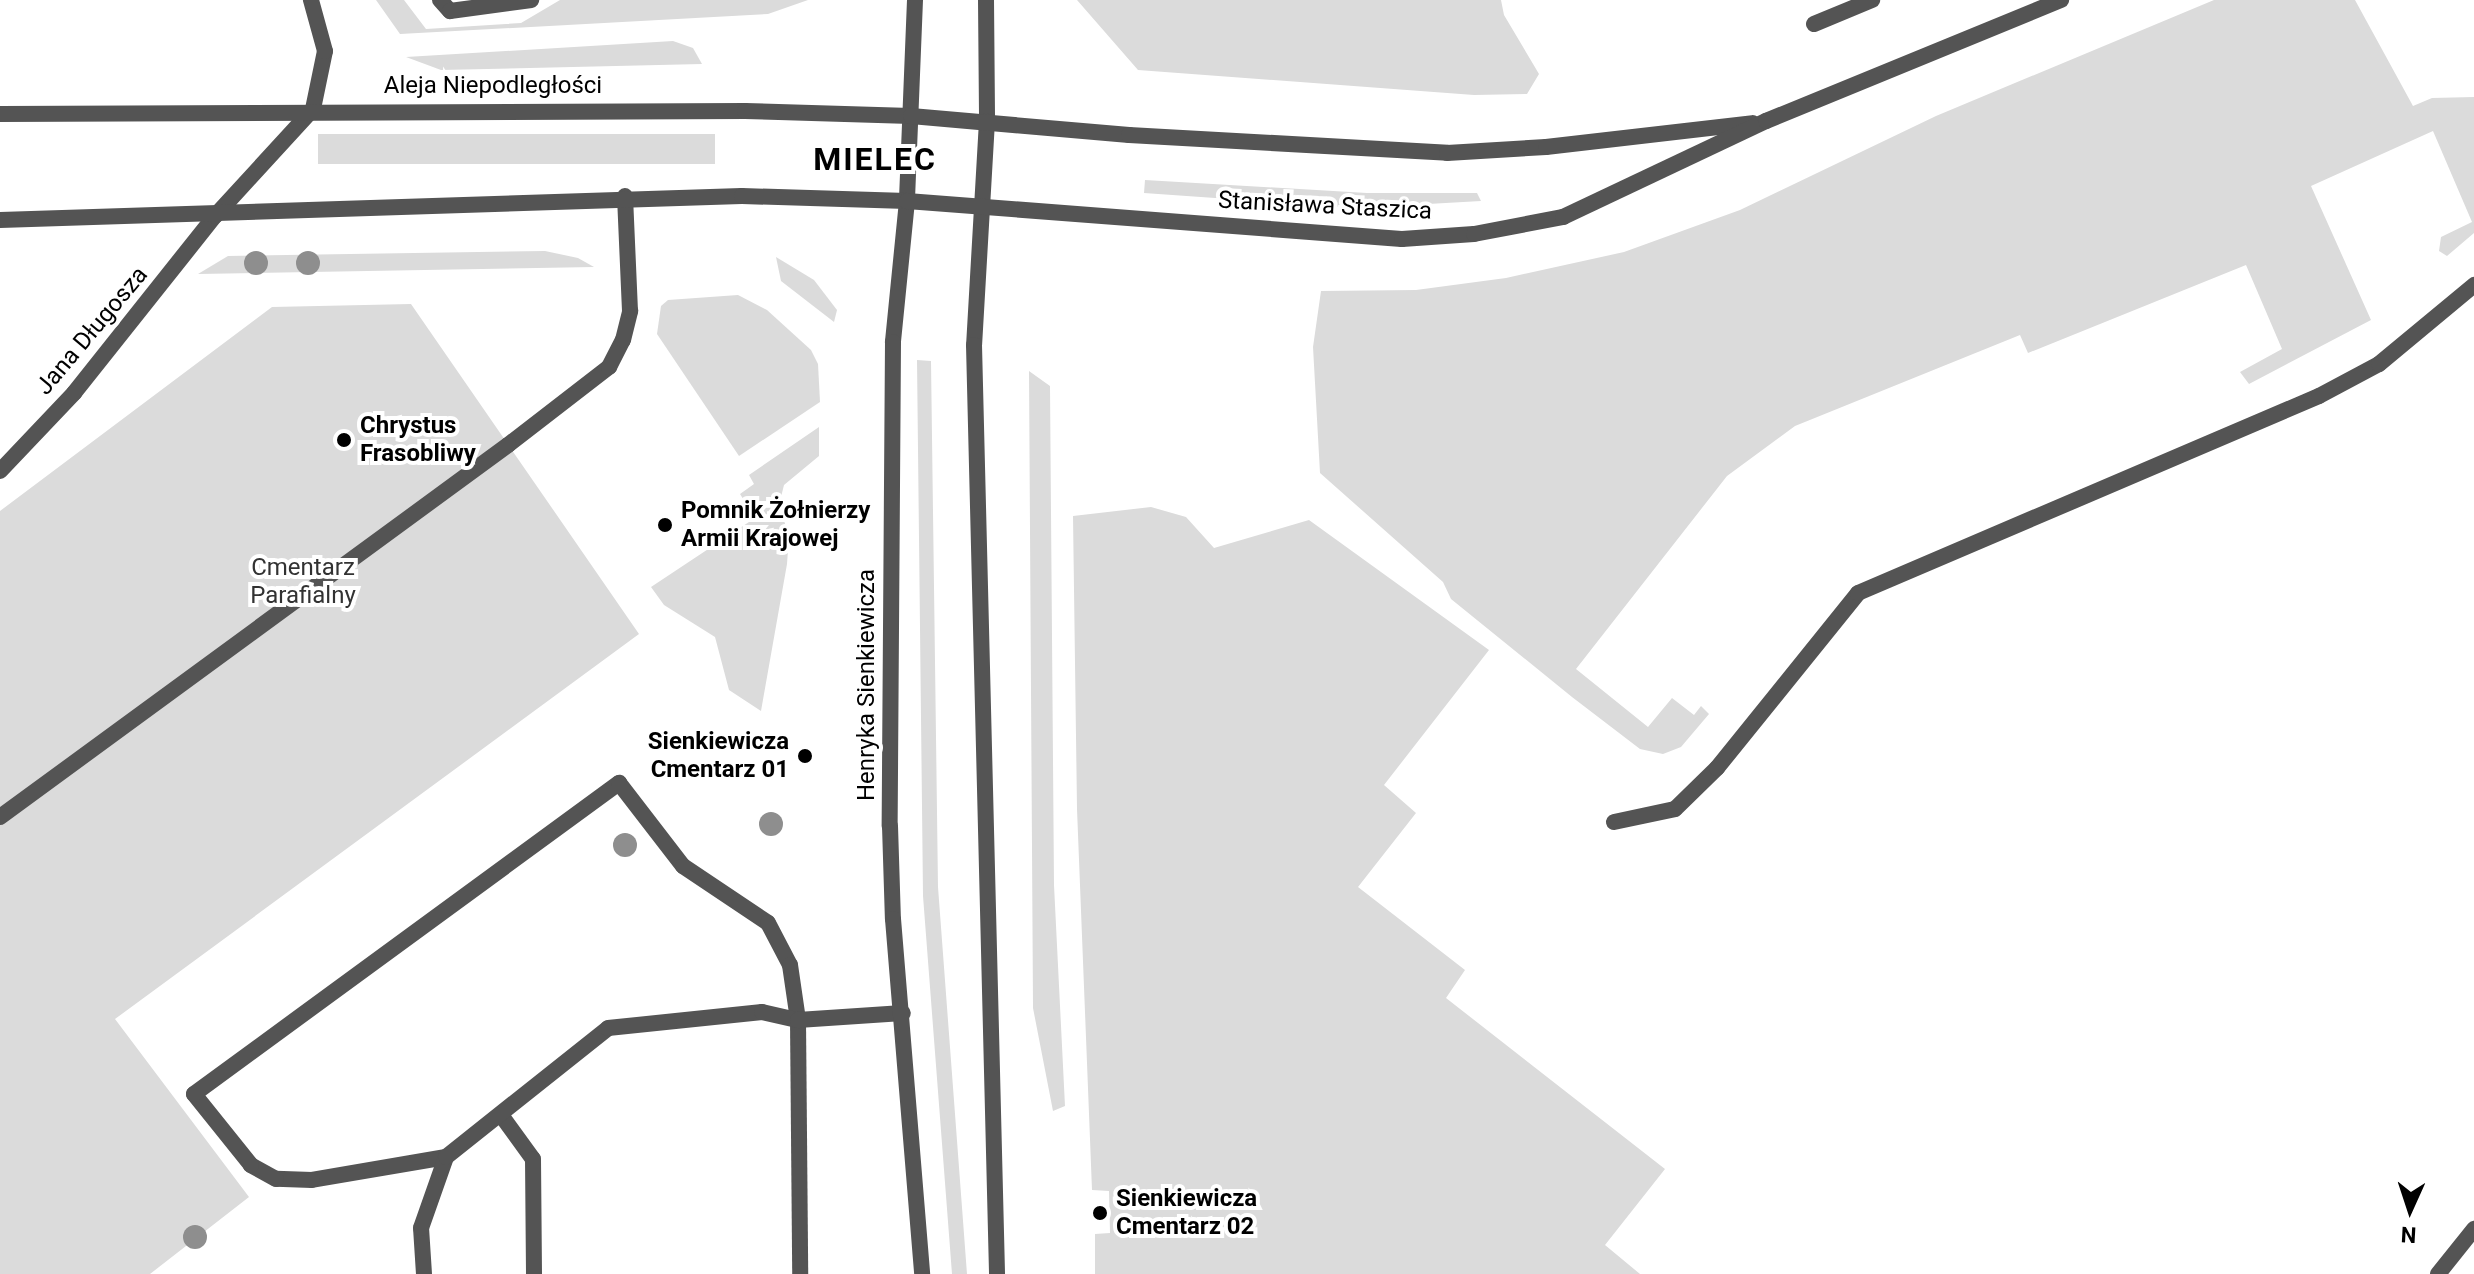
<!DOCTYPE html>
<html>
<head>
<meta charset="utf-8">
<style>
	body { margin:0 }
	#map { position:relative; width:2474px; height:1274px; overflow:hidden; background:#fff; font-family:Roboto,sans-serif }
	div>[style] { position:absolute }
	.green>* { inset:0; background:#dbdbdb; transform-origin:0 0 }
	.service>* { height:16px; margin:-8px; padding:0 8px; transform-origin:8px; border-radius:8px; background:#545454 }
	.pedestrian>* { height:16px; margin:-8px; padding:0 8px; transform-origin:8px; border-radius:8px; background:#545454 }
	.minor>* { height:16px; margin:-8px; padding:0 8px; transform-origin:8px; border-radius:8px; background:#545454 }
	.tertiary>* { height:16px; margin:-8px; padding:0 8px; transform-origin:8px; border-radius:8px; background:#545454 }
	.trees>* { width:24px; height:24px; margin:-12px; border-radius:50%; background:#8e8e8e }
	.dots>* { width:22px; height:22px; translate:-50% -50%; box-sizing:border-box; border:4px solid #fff; border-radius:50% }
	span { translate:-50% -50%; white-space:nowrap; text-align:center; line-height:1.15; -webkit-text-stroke:8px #fff; paint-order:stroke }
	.street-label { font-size:24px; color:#000 }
	.poi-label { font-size:24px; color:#000; font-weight:700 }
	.left { translate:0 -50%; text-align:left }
	.right { translate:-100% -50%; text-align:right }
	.park-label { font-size:24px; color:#323232 }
	.district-label { font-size:32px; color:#000; font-weight:700; letter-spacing:2px }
	.north { position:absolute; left:2370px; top:1170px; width:80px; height:80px; -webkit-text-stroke:6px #fff; paint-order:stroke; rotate:183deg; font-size:22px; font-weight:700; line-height:32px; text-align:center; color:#000 }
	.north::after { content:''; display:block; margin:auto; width:28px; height:36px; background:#000; clip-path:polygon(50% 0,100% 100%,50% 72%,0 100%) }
</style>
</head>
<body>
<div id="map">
	<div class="green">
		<div style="clip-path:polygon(376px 0,404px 0,426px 29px,521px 23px,560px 0,808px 0,768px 14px,400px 34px)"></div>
		<div style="clip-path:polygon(1077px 0,1501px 0,1504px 15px,1539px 74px,1527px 94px,1474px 95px,1138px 70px)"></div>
		<div style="clip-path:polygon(2214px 0,2355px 0,2413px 106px,2432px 98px,2474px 97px,2474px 233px,2447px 256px,2439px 251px,2441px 237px,2472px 222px,2433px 131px,2311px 186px,2371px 320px,2249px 384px,2240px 372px,2282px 349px,2246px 265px,2028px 353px,2020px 335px,1795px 426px,1727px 476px,1576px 669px,1648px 727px,1672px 698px,1694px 715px,1701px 706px,1709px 714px,1681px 747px,1663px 754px,1640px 749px,1572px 697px,1451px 599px,1443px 582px,1320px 473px,1313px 347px,1321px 291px,1416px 290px,1506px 278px,1624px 252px,1740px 210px,1936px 116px)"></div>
		<div style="clip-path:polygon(673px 41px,693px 48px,702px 64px,441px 70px,406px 57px)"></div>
		<div style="left:715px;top:134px;width:30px;height:397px;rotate:90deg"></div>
		<div style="clip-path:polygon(1145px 180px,1367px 193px,1477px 193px,1481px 201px,1357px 208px,1144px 193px)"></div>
		<div style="clip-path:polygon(545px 251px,578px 258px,594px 267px,198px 274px,228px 256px)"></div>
		<div style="clip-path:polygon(776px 257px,814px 280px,837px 310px,834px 322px,781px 281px)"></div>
		<div style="clip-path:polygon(738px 295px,767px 310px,811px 350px,818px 364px,820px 402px,739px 456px,657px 334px,661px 306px,668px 300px)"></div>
		<div style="clip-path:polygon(411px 304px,639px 634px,115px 1019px,249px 1197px,150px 1274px,0 1274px,0 511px,272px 307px)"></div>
		<div style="clip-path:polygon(917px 360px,931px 361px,938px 887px,967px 1274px,952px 1274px,923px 896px)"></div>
		<div style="clip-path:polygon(1029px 371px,1050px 386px,1054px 885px,1065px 1106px,1053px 1111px,1033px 1008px)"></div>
		<div style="clip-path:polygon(819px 427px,819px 456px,784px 485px,779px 505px,789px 536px,787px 564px,761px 711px,729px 690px,715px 637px,664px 605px,651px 587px,755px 518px,740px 494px,754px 484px,749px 475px)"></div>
		<div style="clip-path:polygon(1151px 507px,1186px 517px,1214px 548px,1309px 520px,1489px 650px,1384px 785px,1416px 813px,1358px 887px,1465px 970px,1446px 998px,1665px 1169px,1605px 1245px,1640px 1274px,1095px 1274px,1095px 1234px,1110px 1233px,1109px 1191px,1092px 1190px,1077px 809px,1073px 516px)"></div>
	</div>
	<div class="service">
		<div style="left:440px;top:0;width:15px;rotate:48deg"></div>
		<div style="left:450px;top:11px;width:82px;rotate:-7.7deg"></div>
		<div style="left:508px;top:445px;width:128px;rotate:-37.7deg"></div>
		<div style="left:609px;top:367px;width:30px;rotate:-63deg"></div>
		<div style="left:623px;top:340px;width:30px;rotate:-76deg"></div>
		<div style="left:630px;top:311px;width:115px;rotate:-92.5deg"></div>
		<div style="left:446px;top:1157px;width:136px;rotate:170.3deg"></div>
		<div style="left:312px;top:1180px;width:36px;rotate:-178deg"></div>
		<div style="left:276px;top:1179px;width:29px;rotate:-151deg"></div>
		<div style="left:251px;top:1165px;width:91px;rotate:-128.8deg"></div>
		<div style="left:194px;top:1094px;width:527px;rotate:-36.2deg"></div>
		<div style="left:619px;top:783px;width:105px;rotate:52.4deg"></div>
		<div style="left:683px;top:866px;width:102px;rotate:33.8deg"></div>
		<div style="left:768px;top:923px;width:47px;rotate:62.4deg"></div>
		<div style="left:790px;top:965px;width:56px;rotate:81.7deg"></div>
	</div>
	<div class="pedestrian">
		<div style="left:0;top:817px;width:630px;rotate:-36.21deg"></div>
	</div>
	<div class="minor">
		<div style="left:1814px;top:24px;width:63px;rotate:-22.5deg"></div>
		<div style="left:0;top:471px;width:108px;rotate:-46.5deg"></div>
		<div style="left:74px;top:393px;width:226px;rotate:-51.5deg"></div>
		<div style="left:215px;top:216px;width:145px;rotate:-47.5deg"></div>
		<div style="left:313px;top:109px;width:59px;rotate:-78.3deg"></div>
		<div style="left:325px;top:51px;width:53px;rotate:-105.4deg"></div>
		<div style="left:1614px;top:822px;width:62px;rotate:-12deg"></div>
		<div style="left:1675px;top:809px;width:59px;rotate:-44.3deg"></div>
		<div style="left:1717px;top:768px;width:225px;rotate:-51.1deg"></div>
		<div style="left:1858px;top:593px;width:501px;rotate:-23.14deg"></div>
		<div style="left:2319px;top:396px;width:68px;rotate:-28.1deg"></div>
		<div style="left:2379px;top:364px;width:124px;rotate:-39.7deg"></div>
		<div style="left:798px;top:1020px;width:254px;rotate:89.5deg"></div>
		<div style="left:501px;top:1115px;width:54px;rotate:54deg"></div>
		<div style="left:533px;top:1159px;width:115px;rotate:89.5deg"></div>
		<div style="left:424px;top:1274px;width:46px;rotate:-93.7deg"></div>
		<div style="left:421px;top:1228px;width:75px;rotate:-70.6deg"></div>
		<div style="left:446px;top:1157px;width:207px;rotate:-38.5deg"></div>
		<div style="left:608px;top:1028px;width:155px;rotate:-5.9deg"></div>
		<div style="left:762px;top:1012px;width:37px;rotate:13deg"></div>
		<div style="left:798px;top:1020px;width:105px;rotate:-3.8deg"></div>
		<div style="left:2438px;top:1274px;width:58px;rotate:-51.3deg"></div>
	</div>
	<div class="tertiary">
		<div style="left:915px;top:0;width:201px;rotate:92.3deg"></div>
		<div style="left:907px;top:201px;width:142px;rotate:95.7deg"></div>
		<div style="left:893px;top:342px;width:484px;rotate:90.4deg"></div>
		<div style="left:890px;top:826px;width:93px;rotate:88.2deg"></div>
		<div style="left:893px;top:919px;width:356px;rotate:85.3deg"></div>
		<div style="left:986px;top:0;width:121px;rotate:89.5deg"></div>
		<div style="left:987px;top:121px;width:224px;rotate:93.3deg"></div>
		<div style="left:974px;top:345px;width:929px;rotate:88.58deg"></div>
		<div style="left:0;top:114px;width:745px;rotate:-0.23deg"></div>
		<div style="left:745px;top:111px;width:166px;rotate:1.7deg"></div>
		<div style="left:911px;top:116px;width:219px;rotate:5deg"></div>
		<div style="left:1129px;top:135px;width:319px;rotate:3.2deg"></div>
		<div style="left:1447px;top:153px;width:99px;rotate:-3.5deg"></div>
		<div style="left:1546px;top:147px;width:208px;rotate:-6.6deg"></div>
		<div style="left:0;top:220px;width:742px;rotate:-1.85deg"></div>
		<div style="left:742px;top:196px;width:165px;rotate:1.7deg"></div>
		<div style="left:907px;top:201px;width:496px;rotate:4.4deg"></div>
		<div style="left:1402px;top:239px;width:72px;rotate:-4deg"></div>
		<div style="left:1474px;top:234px;width:91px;rotate:-10.8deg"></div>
		<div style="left:1563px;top:217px;width:225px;rotate:-25.3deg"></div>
		<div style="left:1766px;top:121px;width:319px;rotate:-22.3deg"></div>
	</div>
	<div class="trees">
		<div style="left:256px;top:263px"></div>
		<div style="left:308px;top:263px"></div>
		<div style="left:771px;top:824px"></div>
		<div style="left:625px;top:845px"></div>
		<div style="left:195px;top:1237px"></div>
	</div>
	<div class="dots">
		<div style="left:344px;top:440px;background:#000"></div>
		<div style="left:665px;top:525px;background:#000"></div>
		<div style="left:805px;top:756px;background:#000"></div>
		<div style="left:1100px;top:1213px;background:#000"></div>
	</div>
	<div class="street-label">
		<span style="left:493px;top:86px">Aleja Niepodległości</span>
		<span style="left:1325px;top:206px;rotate:3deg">Stanisława Staszica</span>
		<span style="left:92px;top:331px;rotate:-50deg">Jana Długosza</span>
		<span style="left:867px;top:685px;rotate:-90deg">Henryka Sienkiewicza</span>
	</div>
	<div class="poi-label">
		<span class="left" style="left:360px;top:440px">Chrystus<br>Frasobliwy</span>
		<span class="left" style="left:681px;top:525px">Pomnik Żołnierzy<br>Armii Krajowej</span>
		<span class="right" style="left:789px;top:756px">Sienkiewicza<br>Cmentarz 01</span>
		<span class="left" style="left:1116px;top:1213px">Sienkiewicza<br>Cmentarz 02</span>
	</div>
	<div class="park-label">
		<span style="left:303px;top:582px">Cmentarz<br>Parafialny</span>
	</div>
	<div class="district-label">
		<span style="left:875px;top:159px">MIELEC</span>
	</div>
	<div class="north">N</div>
</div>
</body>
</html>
